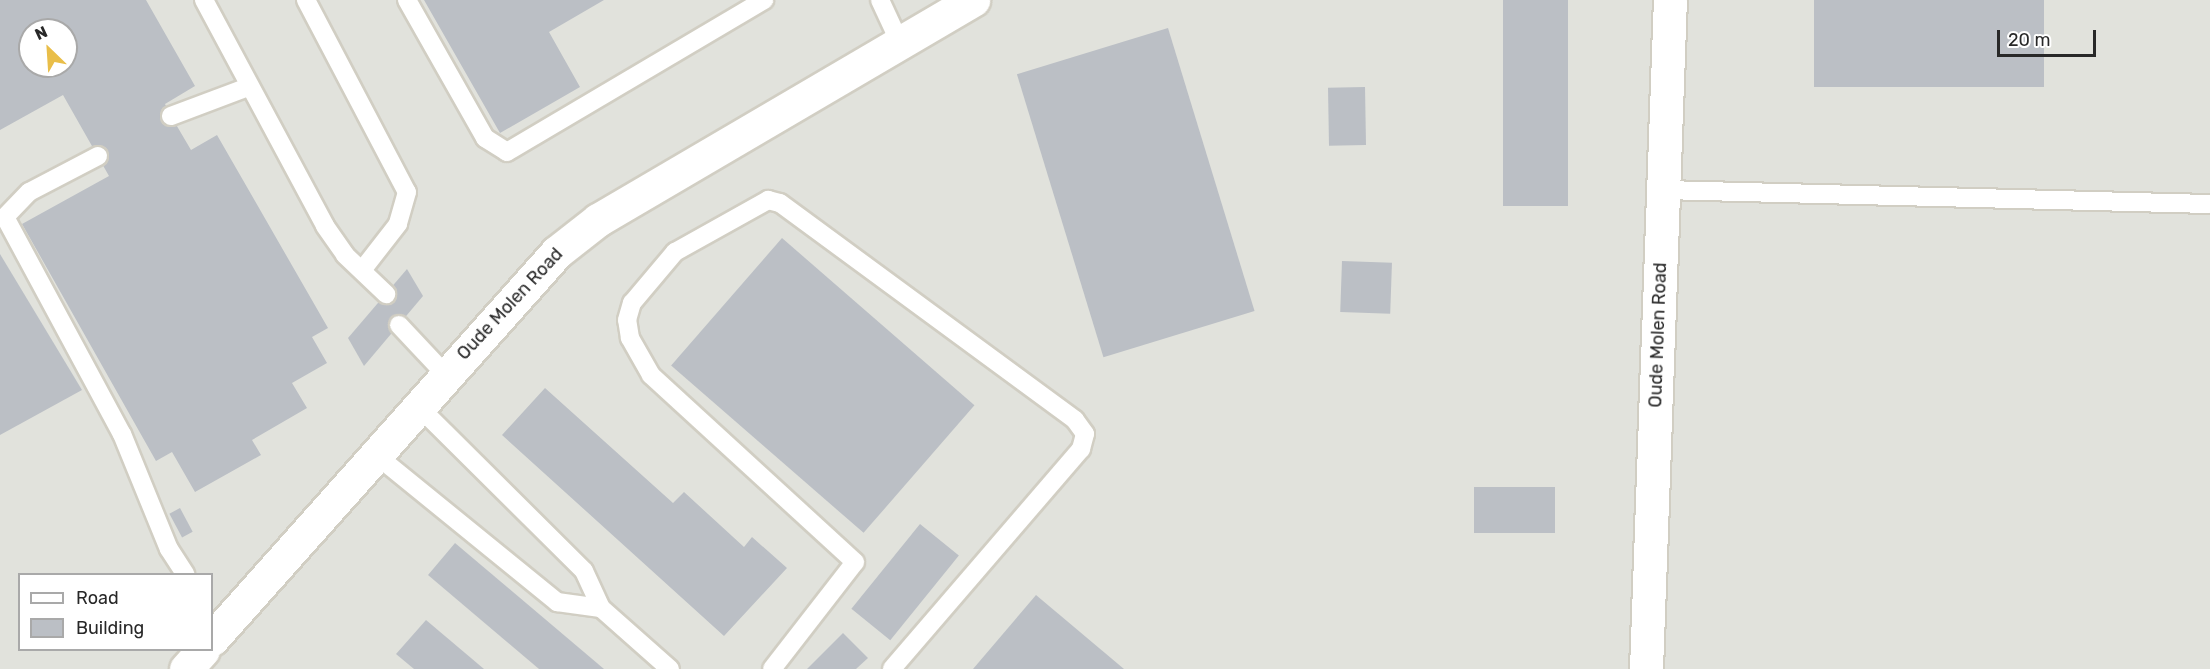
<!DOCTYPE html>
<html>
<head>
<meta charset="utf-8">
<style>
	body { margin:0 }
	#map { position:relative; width:2210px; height:669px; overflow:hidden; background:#dbe3ea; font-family:Rubik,sans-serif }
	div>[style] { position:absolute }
	.industrial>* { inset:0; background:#e1e2dc }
	.building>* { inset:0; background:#bbbfc5; transform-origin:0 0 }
	.roads { filter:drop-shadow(2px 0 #d1cec3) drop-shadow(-2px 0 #d1cec3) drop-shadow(0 2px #d1cec3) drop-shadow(0 -2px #d1cec3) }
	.service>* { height:18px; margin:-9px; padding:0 9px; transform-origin:9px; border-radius:9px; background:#fff }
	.minor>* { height:33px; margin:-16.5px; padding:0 16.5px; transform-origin:16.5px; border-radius:16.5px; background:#fff }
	span { translate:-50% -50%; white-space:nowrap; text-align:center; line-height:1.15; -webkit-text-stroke:5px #fff; paint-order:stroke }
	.street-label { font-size:18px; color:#282828 }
	.legend { position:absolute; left:18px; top:573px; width:195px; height:78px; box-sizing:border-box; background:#fff; border:2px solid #a9a9a9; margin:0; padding:8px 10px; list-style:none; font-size:18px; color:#282828 }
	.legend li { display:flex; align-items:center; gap:12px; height:30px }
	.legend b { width:30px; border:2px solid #a9a9a9 }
	.north { position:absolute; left:18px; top:18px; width:60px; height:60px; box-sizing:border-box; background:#fff; border:2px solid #a9a9a9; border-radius:50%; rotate:335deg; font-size:16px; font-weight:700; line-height:24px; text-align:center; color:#282828 }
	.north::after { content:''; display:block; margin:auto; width:21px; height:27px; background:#e9be49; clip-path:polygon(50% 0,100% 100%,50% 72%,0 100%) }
	.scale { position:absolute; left:1997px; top:30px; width:99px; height:27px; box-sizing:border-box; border:3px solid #282828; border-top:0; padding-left:8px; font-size:18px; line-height:21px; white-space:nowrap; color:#282828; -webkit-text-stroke:4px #fff; paint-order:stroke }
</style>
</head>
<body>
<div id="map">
	<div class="industrial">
		<div style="clip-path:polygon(evenodd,0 0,2210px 0,2210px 669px,0 669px,0 0,30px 30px,66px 30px,66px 66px,30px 66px,30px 30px,0 0,20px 574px,212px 574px,212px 650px,20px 650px,20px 574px)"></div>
	</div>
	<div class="building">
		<div style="clip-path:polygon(evenodd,0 0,146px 0,195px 86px,165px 104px,171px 116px,191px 150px,217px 135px,328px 328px,312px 337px,327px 363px,292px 383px,307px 408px,252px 440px,261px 455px,195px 492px,172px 452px,156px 461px,22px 224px,109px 176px,63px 95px,0 130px,0 0,30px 30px,66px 30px,66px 66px,30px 66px,30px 30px)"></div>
		<div style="clip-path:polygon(424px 0,604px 0,549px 32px,580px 87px,500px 133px)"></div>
		<div style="left:1503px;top:0;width:65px;height:206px"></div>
		<div style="left:1814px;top:0;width:230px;height:87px"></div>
		<div style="left:1168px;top:28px;width:296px;height:158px;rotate:73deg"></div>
		<div style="left:1365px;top:87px;width:58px;height:37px;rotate:89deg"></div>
		<div style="left:782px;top:238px;width:255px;height:169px;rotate:41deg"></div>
		<div style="clip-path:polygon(0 254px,82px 390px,0 435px)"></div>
		<div style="left:1342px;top:261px;width:50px;height:51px;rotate:2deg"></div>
		<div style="clip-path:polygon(407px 269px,423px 296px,364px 366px,348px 338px)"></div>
		<div style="clip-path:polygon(545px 388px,673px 503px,684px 492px,744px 547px,752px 537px,787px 568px,724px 636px,502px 435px)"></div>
		<div style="left:1474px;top:487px;width:81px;height:46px"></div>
		<div style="left:180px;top:508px;width:27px;height:12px;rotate:62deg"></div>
		<div style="left:920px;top:524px;width:50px;height:109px;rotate:39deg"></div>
		<div style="clip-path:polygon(455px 543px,604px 669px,539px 669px,428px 575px)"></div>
		<div style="clip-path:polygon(1036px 595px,1124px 669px,973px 669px)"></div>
		<div style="clip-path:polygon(426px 620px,484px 669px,414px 669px,396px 654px)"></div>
		<div style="clip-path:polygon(843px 633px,868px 658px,856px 669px,807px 669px)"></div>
	</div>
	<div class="roads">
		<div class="service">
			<div style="left:204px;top:0;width:256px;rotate:61.8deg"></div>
			<div style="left:325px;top:226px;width:35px;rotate:55deg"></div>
			<div style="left:345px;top:255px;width:57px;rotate:43.6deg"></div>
			<div style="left:306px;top:0;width:217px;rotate:62.3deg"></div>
			<div style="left:407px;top:192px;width:33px;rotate:106deg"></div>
			<div style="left:398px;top:224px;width:57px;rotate:127.9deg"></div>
			<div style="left:407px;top:0;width:159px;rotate:60.5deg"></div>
			<div style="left:485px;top:138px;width:26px;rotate:32deg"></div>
			<div style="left:507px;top:152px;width:299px;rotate:-30.6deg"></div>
			<div style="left:880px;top:0;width:45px;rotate:65.1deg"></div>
			<div style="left:171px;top:116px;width:82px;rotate:-20.6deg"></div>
			<div style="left:98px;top:156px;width:78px;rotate:152.4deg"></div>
			<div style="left:29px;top:192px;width:35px;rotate:134deg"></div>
			<div style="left:5px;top:217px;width:247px;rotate:61.7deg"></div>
			<div style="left:122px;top:434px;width:124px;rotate:67.8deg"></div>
			<div style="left:169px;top:549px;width:30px;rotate:57deg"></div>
			<div style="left:1664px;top:190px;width:546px;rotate:1.47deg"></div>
			<div style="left:399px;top:325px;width:67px;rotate:46.8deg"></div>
			<div style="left:417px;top:405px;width:235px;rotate:44.8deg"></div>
			<div style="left:584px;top:571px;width:41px;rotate:65.3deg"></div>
			<div style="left:601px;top:608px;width:92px;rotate:41.5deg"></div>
			<div style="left:375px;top:454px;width:235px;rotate:39.1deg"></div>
			<div style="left:557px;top:602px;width:44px;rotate:7.8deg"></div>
			<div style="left:772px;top:669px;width:135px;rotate:-52.2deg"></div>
			<div style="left:855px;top:562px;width:277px;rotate:-137.5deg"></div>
			<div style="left:651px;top:375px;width:43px;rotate:-119.6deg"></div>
			<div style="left:630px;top:338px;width:18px;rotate:-99deg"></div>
			<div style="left:627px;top:320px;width:18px;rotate:-74deg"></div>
			<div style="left:632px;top:303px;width:67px;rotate:-49.9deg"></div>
			<div style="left:675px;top:252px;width:107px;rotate:-29.2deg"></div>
			<div style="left:768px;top:200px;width:12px;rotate:14deg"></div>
			<div style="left:780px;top:203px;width:366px;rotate:36.3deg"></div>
			<div style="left:1075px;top:420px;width:17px;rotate:54deg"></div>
			<div style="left:1085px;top:434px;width:16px;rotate:105deg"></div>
			<div style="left:1081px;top:449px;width:290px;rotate:130.7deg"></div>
		</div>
		<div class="minor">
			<div style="left:212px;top:639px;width:518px;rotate:-48.28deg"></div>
			<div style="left:557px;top:252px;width:52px;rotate:-38deg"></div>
			<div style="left:598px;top:220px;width:435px;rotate:-30.4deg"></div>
			<div style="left:186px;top:669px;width:25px;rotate:-48deg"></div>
			<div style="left:1646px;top:669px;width:669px;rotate:-87.95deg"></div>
		</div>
	</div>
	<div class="street-label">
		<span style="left:510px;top:304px;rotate:-47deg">Oude Molen Road</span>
		<span style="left:1658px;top:335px;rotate:-88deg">Oude Molen Road</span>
	</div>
	<ul class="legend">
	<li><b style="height:8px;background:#fff"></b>Road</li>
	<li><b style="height:16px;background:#bbbfc5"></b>Building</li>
	</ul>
	<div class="north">N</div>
	<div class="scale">20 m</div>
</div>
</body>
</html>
